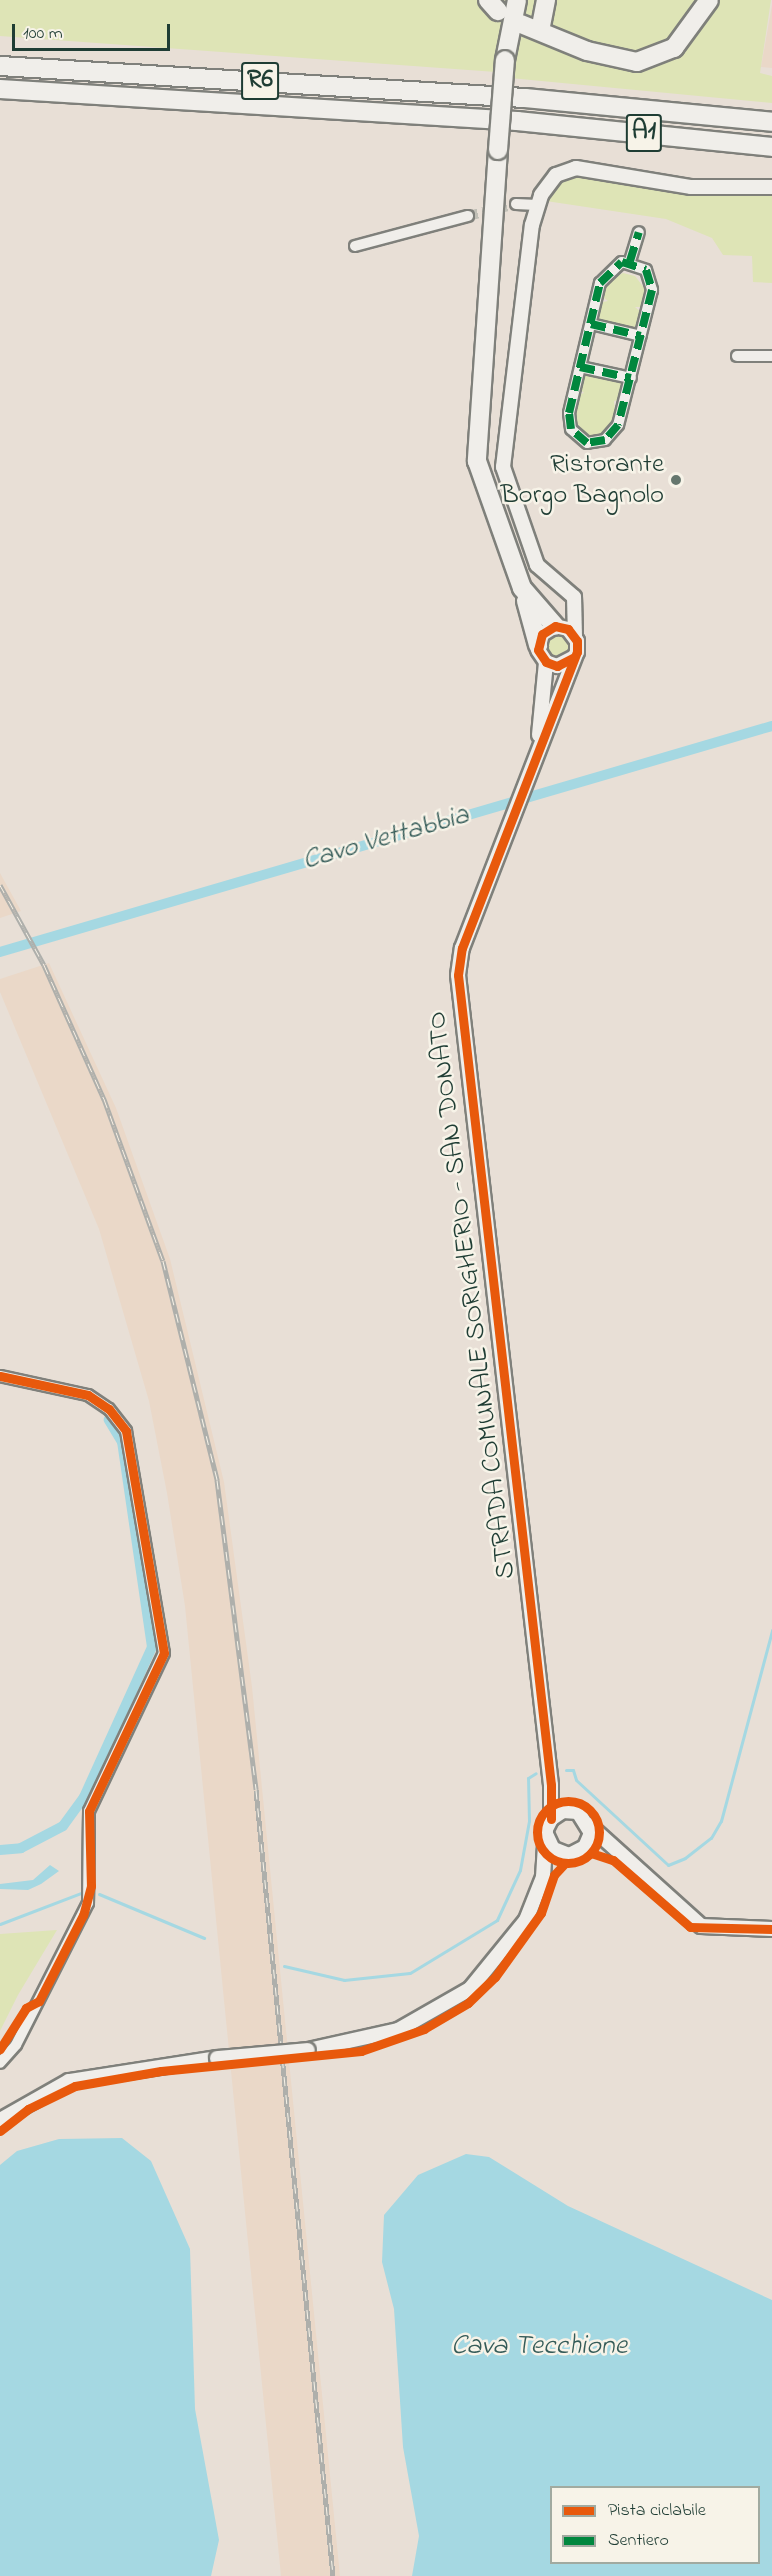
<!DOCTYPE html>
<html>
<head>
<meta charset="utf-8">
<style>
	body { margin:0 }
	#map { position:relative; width:772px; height:2576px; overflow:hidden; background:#e8dfd6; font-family:"Indie Flower",sans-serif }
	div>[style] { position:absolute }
	.built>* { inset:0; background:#ead8c8 }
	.green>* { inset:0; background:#dee4b6 }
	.round { border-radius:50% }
	.water>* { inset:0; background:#a5d8e2 }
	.stream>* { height:3px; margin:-1.5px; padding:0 1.5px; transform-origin:1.5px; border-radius:1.5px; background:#a5d8e2 }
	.canal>* { height:10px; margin:-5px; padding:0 5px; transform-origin:5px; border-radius:5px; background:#a5d8e2 }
	.street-tunnel>* { height:10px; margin-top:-5px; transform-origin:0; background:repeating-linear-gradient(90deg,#c0bfb6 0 10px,transparent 0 15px) }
	.roads { filter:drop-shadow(2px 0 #7f807b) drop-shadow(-2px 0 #7f807b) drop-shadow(0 2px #7f807b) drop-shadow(0 -2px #7f807b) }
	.street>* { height:10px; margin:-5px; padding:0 5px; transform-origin:5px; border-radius:5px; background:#f0eeea }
	.secondary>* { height:14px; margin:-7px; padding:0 7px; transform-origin:7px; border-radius:7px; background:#f0eeea }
	.highway>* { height:18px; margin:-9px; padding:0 9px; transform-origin:9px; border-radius:9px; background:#f0eeea }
	.rail>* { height:5px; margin-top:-2.5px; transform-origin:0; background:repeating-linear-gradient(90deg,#f7f3e8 0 9px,#aeafab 0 18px); box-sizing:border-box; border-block:2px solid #aeafab }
	.bridges { filter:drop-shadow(2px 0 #7f807b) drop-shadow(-2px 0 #7f807b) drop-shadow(0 2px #7f807b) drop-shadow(0 -2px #7f807b) }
	.secondary-bridge>* { height:14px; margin:-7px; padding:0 7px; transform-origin:7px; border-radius:7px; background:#f0eeea }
	.highway-bridge>* { height:18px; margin:-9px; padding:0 9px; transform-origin:9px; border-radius:9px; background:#f0eeea }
	.quiet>* { height:8px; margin-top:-4px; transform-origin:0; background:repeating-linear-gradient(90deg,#00873e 0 15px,transparent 0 23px) }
	.cycleway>* { height:9px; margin:-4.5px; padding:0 4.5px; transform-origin:4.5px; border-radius:4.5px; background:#e8590c }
	.cycleway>.ring { margin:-4.5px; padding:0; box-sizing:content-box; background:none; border:9px solid #e8590c; border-radius:50% }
	.dots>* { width:16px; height:16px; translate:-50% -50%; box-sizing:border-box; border:3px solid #f7f3e8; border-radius:50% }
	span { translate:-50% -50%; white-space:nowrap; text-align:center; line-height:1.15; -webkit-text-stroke:5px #f7f3e8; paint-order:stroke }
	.shield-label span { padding:2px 4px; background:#f7f3e8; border:2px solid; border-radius:4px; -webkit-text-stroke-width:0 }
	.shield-label { font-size:26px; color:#1f3d34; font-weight:700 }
	.poi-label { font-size:27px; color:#1f3d34 }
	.right { translate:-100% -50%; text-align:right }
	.street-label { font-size:27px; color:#1f3d34 }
	.water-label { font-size:28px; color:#345b58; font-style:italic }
	.legend { position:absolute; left:550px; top:2486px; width:210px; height:78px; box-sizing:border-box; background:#f7f3e8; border:2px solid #a1aaa0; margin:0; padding:8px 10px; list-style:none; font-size:18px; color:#1f3d34 }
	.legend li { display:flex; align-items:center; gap:12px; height:30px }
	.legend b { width:30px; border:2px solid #a1aaa0 }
	.scale { position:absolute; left:12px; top:24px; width:158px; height:27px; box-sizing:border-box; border:3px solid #1f3d34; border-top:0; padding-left:8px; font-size:18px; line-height:21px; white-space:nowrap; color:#1f3d34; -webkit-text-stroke:4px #f7f3e8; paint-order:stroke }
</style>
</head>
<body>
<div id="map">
	<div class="built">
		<div style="clip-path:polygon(772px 5px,772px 68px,761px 67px)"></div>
		<div style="clip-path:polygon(0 873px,21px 911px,0 918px)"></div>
		<div style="clip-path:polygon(49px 963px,116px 1108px,170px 1259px,224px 1482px,252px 1687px,340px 2576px,281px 2576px,185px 1606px,167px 1493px,149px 1401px,99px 1229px,0 992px,0 979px)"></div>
	</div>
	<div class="green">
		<div style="clip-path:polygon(0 0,771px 0,760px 73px,772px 76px,772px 103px,510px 78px,510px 73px,0 36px)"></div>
		<div style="clip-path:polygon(575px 175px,772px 195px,772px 283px,753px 282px,752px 256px,723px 255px,712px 238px,666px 219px,546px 201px,559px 181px)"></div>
		<div style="clip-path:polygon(623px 273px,635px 276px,649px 294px,645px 307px,635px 307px,643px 314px,639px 334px,593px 323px,598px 303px,608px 301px,600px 295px,604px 283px)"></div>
		<div style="clip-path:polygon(582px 369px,629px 379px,624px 398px,614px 401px,616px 426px,597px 436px,587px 435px,571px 416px,577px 395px,584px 393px,578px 387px)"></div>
		<div class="round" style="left:545px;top:634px;width:24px;height:24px"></div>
		<div style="clip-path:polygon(57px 1930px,18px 1995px,0 2031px,0 1934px)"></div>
	</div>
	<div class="water">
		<div style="clip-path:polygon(50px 1865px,59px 1871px,41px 1884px,28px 1890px,0 1889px,0 1884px,33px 1880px)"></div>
		<div style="clip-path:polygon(122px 2138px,151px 2161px,190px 2249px,195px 2409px,219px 2540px,211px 2576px,0 2576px,0 2165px,17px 2151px,59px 2139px)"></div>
		<div style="clip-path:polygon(evenodd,466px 2154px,489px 2157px,568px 2206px,772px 2300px,772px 2576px,412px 2576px,419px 2536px,403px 2447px,394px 2309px,382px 2262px,384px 2215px,418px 2175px,466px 2154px,552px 2488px,758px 2488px,758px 2562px,552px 2562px,552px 2488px)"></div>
	</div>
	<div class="stream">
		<div style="left:566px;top:1770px;width:7px"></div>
		<div style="left:573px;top:1770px;width:10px;rotate:73deg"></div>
		<div style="left:576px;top:1780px;width:125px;rotate:42.7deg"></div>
		<div style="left:668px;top:1865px;width:18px;rotate:-22deg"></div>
		<div style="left:685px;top:1858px;width:33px;rotate:-38deg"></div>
		<div style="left:711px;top:1838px;width:20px;rotate:-60deg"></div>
		<div style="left:721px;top:1821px;width:198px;rotate:-75deg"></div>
		<div style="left:99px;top:1894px;width:114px;rotate:22.7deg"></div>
		<div style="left:0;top:1924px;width:87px;rotate:-20.9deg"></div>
		<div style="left:284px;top:1966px;width:62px;rotate:13.1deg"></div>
		<div style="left:344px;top:1980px;width:66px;rotate:-6.1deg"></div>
		<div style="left:410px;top:1973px;width:102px;rotate:-31.3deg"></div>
		<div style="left:497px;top:1920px;width:55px;rotate:-65.3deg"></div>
		<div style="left:520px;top:1870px;width:50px;rotate:-79.6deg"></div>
		<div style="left:529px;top:1821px;width:43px;rotate:-91.3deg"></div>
		<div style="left:528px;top:1778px;width:9px;rotate:-32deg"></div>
	</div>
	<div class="canal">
		<div style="left:0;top:952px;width:804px;rotate:-16.32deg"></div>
		<div style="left:0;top:1850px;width:21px;rotate:-5deg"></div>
		<div style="left:21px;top:1848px;width:47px;rotate:-27.6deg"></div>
		<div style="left:63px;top:1826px;width:36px;rotate:-54deg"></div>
		<div style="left:84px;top:1797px;width:165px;rotate:-65.6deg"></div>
		<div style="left:152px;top:1647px;width:207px;rotate:-98.3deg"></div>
		<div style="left:122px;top:1442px;width:26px;rotate:-121deg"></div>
	</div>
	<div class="street-tunnel">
		<div style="left:468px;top:216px;width:49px;rotate:-14deg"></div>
	</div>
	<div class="roads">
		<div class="street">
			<div style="left:516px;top:204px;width:21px;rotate:3deg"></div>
			<div style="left:355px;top:246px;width:117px;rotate:-14.9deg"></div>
			<div style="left:630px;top:261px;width:30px;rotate:-73deg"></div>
			<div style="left:622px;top:262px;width:25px;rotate:18deg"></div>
			<div style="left:646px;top:270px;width:21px;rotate:73deg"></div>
			<div style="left:652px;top:290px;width:139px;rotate:104.1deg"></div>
			<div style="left:618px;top:425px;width:20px;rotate:131deg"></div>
			<div style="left:605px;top:440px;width:18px;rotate:171deg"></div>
			<div style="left:587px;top:443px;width:21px;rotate:-139deg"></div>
			<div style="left:571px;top:429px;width:16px;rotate:-97deg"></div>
			<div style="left:569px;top:413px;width:134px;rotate:-76.6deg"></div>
			<div style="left:600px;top:283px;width:30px;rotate:-44deg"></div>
			<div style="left:591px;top:324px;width:51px;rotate:13.5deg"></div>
			<div style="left:737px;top:356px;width:35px"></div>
			<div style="left:580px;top:367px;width:52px;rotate:12.2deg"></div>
			<div style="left:0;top:1376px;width:90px;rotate:12.2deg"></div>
			<div style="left:88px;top:1395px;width:25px;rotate:34deg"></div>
			<div style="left:109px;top:1409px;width:28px;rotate:52deg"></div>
			<div style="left:126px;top:1431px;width:225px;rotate:80.3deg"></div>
			<div style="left:164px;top:1653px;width:175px;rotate:115.4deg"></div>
			<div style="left:89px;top:1811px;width:92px;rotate:90.6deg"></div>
			<div style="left:88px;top:1903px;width:159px;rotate:116.9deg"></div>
			<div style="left:16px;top:2045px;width:24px;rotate:132deg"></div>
		</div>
		<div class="secondary">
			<div style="left:575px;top:637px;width:40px;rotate:-91.4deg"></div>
			<div style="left:574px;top:597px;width:49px;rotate:-139.1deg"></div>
			<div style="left:537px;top:565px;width:104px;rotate:-109.1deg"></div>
			<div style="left:503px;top:467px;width:244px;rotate:-83.2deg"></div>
			<div style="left:532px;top:225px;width:31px;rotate:-73deg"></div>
			<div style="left:541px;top:195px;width:25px;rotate:-53deg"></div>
			<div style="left:556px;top:175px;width:21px;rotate:-19deg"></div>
			<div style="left:576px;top:168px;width:117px;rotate:9.4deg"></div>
			<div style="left:691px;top:187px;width:81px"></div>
			<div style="left:539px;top:735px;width:73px;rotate:-84.5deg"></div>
			<div style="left:551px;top:1819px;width:34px;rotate:-90deg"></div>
			<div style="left:551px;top:1785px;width:815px;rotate:-96.55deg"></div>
			<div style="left:458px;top:975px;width:27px;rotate:-82deg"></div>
			<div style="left:462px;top:948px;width:318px;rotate:-68.8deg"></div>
			<div style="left:577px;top:652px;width:11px;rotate:-90deg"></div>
			<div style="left:577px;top:641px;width:15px;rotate:-127deg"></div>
			<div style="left:568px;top:629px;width:13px;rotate:-167deg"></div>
			<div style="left:555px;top:626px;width:15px;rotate:148deg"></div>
			<div style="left:542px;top:634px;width:16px;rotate:104deg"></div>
			<div style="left:538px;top:650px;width:14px;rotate:56deg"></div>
			<div style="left:546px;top:662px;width:12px;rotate:20deg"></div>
			<div style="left:557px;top:666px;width:18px;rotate:-27deg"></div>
			<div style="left:589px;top:1825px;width:151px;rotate:42deg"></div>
			<div style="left:701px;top:1926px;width:71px;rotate:2.4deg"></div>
			<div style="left:308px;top:2050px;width:92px;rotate:-12.5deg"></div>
			<div style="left:398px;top:2030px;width:83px;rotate:-29.7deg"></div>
			<div style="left:470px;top:1989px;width:89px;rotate:-50.9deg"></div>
			<div style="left:526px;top:1920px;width:46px;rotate:-68.4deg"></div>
			<div style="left:543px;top:1877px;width:48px;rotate:-86.4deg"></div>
			<div style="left:546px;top:1829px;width:11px;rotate:-63deg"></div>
			<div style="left:551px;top:1819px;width:14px;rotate:-34deg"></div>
			<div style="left:563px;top:1811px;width:15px;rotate:4deg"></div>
			<div style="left:578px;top:1812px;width:25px;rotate:58deg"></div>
			<div style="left:591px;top:1833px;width:15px;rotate:113deg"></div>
			<div style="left:585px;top:1847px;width:18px;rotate:153deg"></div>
			<div style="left:569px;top:1855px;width:17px;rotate:-159deg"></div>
			<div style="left:553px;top:1849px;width:17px;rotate:-115deg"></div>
			<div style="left:0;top:2120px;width:79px;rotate:-29.5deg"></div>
			<div style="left:69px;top:2081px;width:150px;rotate:-8.8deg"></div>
		</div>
		<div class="highway">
			<div style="left:488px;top:0;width:15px;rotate:48deg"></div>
			<div style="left:521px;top:24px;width:71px;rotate:22.2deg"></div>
			<div style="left:587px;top:51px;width:51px;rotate:12.4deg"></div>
			<div style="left:637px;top:62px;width:40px;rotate:-21deg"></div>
			<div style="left:674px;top:48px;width:59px;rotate:-53.9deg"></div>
			<div style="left:540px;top:31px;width:32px;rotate:-79deg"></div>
			<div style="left:505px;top:60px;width:61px;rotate:-78.7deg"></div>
			<div style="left:0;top:66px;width:526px;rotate:3.49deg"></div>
			<div style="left:525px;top:98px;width:248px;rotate:5.5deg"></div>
			<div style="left:0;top:89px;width:518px;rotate:3.54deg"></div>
			<div style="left:517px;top:121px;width:256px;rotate:5.8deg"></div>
			<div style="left:498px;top:150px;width:312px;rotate:93.9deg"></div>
			<div style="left:477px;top:461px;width:135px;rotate:70.5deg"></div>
			<div style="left:522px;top:588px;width:50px;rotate:49deg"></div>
			<div style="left:526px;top:601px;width:46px;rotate:74.7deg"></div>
		</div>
	</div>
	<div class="rail">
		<div style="left:0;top:885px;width:91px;rotate:61.2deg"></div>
		<div style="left:44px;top:965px;width:147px;rotate:65.9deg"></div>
		<div style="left:104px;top:1099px;width:172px;rotate:70deg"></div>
		<div style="left:163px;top:1261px;width:226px;rotate:76.1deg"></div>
		<div style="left:217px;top:1480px;width:312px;rotate:82.8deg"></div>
		<div style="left:256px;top:1790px;width:790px;rotate:84.4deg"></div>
	</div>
	<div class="bridges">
		<div class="secondary-bridge">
			<div style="left:217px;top:2058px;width:91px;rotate:-5deg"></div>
		</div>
		<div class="highway-bridge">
			<div style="left:498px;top:150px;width:90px;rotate:-85.6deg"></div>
		</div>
	</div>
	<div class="quiet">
		<div style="left:630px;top:261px;width:30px;rotate:-73deg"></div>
		<div style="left:622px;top:262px;width:25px;rotate:18deg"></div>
		<div style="left:646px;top:270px;width:21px;rotate:73deg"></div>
		<div style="left:652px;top:290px;width:139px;rotate:104.1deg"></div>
		<div style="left:618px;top:425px;width:20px;rotate:131deg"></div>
		<div style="left:605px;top:440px;width:18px;rotate:171deg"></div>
		<div style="left:587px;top:443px;width:21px;rotate:-139deg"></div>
		<div style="left:571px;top:429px;width:16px;rotate:-97deg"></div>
		<div style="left:569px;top:413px;width:134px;rotate:-76.6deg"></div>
		<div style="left:600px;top:283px;width:30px;rotate:-44deg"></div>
		<div style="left:591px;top:324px;width:51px;rotate:13.5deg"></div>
		<div style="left:580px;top:367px;width:52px;rotate:12.2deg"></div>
	</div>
	<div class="cycleway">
		<div style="left:0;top:1376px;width:90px;rotate:12.2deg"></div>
		<div style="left:88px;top:1395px;width:25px;rotate:34deg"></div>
		<div style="left:109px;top:1409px;width:28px;rotate:52deg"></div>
		<div style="left:126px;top:1431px;width:225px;rotate:80.3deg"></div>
		<div style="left:164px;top:1653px;width:175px;rotate:115.4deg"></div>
		<div style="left:89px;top:1811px;width:75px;rotate:88.5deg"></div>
		<div style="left:91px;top:1886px;width:30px;rotate:105deg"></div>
		<div style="left:83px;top:1915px;width:97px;rotate:117.1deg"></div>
		<div style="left:39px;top:2001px;width:15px;rotate:152deg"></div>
		<div style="left:26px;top:2008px;width:49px;rotate:122.4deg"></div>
		<div class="ring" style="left:537px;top:1801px;width:53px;height:53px"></div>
		<div style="left:551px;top:1819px;width:34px;rotate:-90deg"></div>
		<div style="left:551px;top:1785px;width:815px;rotate:-96.55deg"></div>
		<div style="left:458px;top:975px;width:27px;rotate:-82deg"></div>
		<div style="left:462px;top:948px;width:318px;rotate:-68.8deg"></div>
		<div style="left:577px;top:652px;width:11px;rotate:-90deg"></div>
		<div style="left:577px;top:641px;width:15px;rotate:-127deg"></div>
		<div style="left:568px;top:629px;width:13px;rotate:-167deg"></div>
		<div style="left:555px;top:626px;width:15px;rotate:148deg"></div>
		<div style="left:542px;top:634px;width:16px;rotate:104deg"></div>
		<div style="left:538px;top:650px;width:14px;rotate:56deg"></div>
		<div style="left:546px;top:662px;width:12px;rotate:20deg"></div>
		<div style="left:557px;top:666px;width:18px;rotate:-27deg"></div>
		<div style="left:591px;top:1853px;width:23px;rotate:18deg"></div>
		<div style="left:613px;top:1860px;width:102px;rotate:41deg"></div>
		<div style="left:690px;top:1927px;width:82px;rotate:1.4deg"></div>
		<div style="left:0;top:2131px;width:36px;rotate:-38deg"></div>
		<div style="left:28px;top:2109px;width:52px;rotate:-26.1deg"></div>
		<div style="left:75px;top:2086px;width:87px;rotate:-9.9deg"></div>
		<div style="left:161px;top:2071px;width:201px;rotate:-5.7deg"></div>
		<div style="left:361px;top:2051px;width:67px;rotate:-19.2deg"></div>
		<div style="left:424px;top:2029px;width:51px;rotate:-30.6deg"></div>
		<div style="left:468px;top:2003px;width:37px;rotate:-44deg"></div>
		<div style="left:495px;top:1977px;width:79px;rotate:-54.3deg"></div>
		<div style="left:541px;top:1913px;width:40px;rotate:-71.1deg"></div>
		<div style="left:554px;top:1875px;width:16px;rotate:-47deg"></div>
	</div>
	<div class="dots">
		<div style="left:676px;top:480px;background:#65766d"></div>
	</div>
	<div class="shield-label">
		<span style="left:260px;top:81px">R6</span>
		<span style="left:644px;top:133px">A1</span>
	</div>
	<div class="poi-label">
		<span class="right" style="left:664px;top:480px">Ristorante<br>Borgo Bagnolo</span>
	</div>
	<div class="street-label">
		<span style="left:472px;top:1295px;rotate:-97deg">STRADA COMUNALE SORIGHERIO - SAN DONATO</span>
	</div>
	<div class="water-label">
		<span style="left:386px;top:839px;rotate:-16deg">Cavo Vettabbia</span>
		<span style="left:539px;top:2347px">Cava Tecchione</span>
	</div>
	<ul class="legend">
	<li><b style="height:8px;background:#e8590c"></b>Pista ciclabile</li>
	<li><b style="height:8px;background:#00873e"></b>Sentiero</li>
	</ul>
	<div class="scale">100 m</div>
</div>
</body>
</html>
